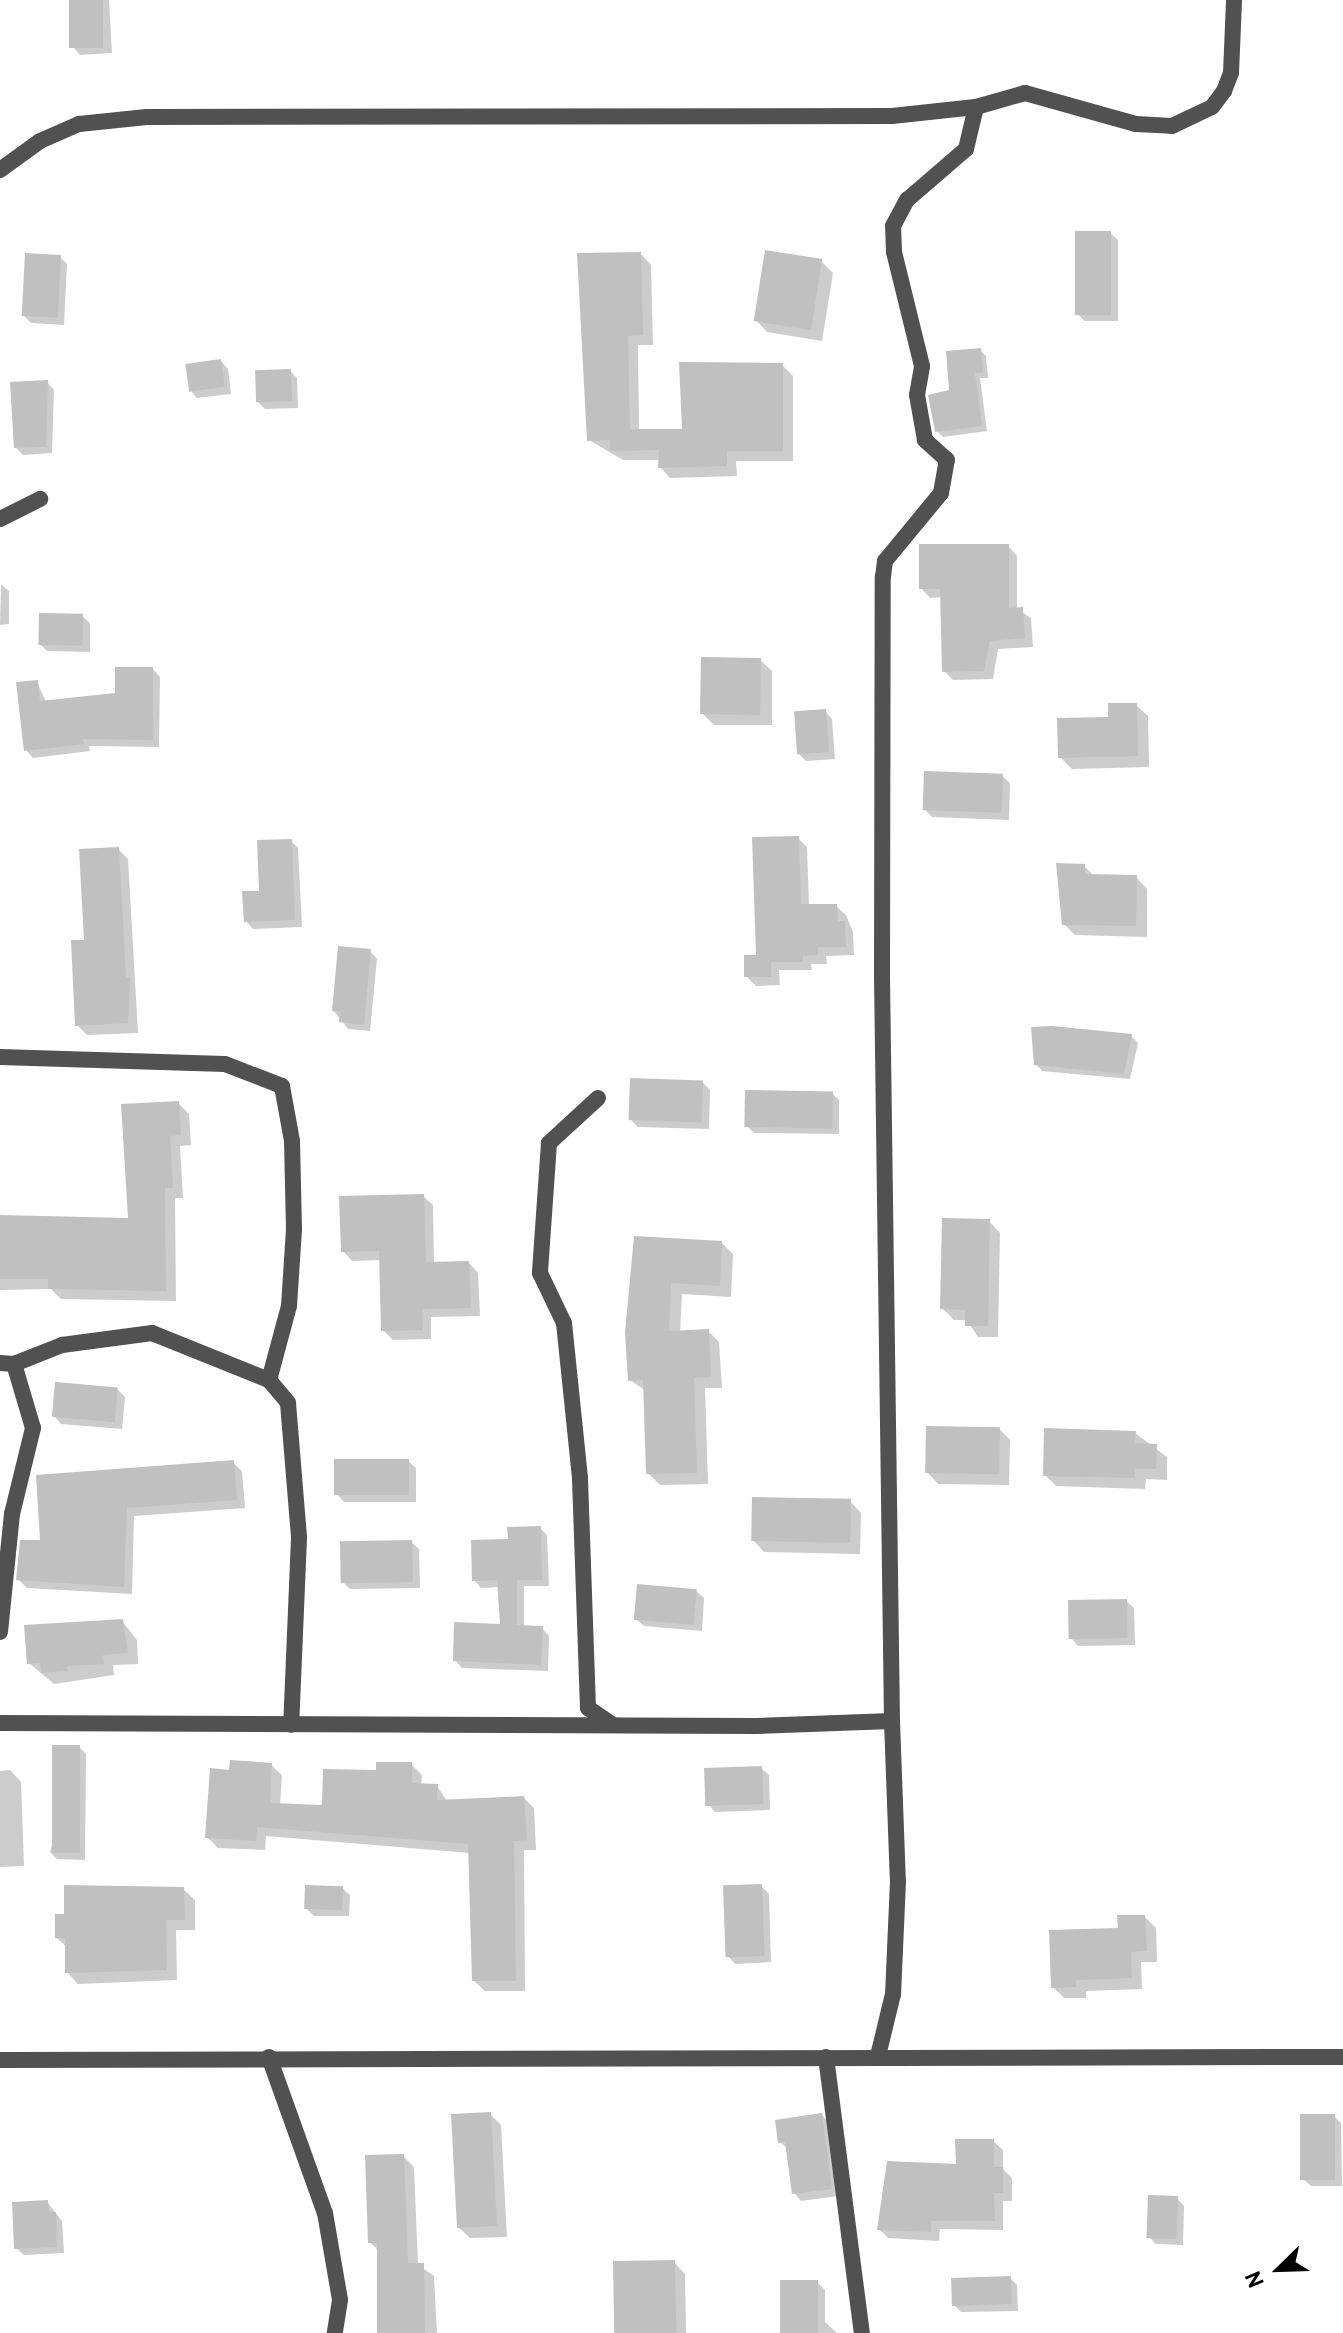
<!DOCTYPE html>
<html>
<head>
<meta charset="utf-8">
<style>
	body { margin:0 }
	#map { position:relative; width:1343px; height:2333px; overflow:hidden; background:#fff; font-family:Overpass,sans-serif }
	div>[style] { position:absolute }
	.shadow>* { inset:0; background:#0003 }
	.building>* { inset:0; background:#c0c0c0; transform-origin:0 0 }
	.street>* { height:16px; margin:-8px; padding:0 8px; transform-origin:8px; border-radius:8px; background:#515151 }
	span { translate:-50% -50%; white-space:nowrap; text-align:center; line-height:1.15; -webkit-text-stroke:6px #fff; paint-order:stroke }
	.north { position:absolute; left:1239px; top:2229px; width:80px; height:80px; -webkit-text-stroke:6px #fff; paint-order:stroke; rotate:247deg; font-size:22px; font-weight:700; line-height:32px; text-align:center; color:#000 }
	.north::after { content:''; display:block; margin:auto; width:28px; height:36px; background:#000; clip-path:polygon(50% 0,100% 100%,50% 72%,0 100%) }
</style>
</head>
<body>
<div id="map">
	<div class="shadow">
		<div style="clip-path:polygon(71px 0,109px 0,112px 53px,80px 55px,73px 47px)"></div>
		<div style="clip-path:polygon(1110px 233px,1118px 240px,1118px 321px,1085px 321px,1077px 314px)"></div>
		<div style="clip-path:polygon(641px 254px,651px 265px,653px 345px,638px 345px,639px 431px,684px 431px,782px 365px,793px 376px,793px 461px,736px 461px,737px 476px,670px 478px,660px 467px,661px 460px,623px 460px,589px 440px)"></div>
		<div style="clip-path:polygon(60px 257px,67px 264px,64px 325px,31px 323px,24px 316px)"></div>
		<div style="clip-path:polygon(821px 261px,833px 273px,822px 341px,767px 332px,756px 320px)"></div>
		<div style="clip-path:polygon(980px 350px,986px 356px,988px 378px,980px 378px,987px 431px,943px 437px,937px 431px,951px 392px)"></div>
		<div style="clip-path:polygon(221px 361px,228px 369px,231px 394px,197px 398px,190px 390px)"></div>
		<div style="clip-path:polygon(290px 371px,297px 378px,298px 408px,265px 409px,257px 401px)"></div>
		<div style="clip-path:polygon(47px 382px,54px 390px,52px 453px,23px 455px,16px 448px)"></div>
		<div style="clip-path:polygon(1008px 546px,1017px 556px,1017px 609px,1031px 618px,1033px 647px,998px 649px,993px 679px,953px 680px,944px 671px,942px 597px,930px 598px,921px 588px)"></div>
		<div style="clip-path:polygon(1px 584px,9px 591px,9px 624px,0 625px)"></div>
		<div style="clip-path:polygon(82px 616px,90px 623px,90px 652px,47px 651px,40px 644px)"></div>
		<div style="clip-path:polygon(760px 660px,772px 671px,772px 725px,714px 725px,702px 713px)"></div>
		<div style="clip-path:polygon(153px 669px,160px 677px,159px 747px,89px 746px,90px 751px,33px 758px,26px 750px,37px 682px,46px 702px,117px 695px)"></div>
		<div style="clip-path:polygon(1136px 705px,1148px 716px,1149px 767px,1072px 769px,1060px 757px)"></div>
		<div style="clip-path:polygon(825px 711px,832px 719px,835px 759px,806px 761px,799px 754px)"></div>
		<div style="clip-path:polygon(1002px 776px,1010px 783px,1009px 820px,932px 817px,925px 810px)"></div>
		<div style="clip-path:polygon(798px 838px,807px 847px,809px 906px,836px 906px,846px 915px,853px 932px,854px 955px,826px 956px,827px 964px,811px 964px,812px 970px,779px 970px,780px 985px,756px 986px,746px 976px,759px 957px)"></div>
		<div style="clip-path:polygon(291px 841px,298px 848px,302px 927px,253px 929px,246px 921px)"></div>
		<div style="clip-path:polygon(118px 849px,128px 859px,138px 1033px,87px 1035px,77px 1025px,86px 941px)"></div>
		<div style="clip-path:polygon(1084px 866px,1095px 877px,1136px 877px,1147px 889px,1147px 937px,1075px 935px,1064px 924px)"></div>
		<div style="clip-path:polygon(370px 951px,377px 959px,370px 1031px,348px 1029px,334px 1011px)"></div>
		<div style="clip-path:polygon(1131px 1036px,1138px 1043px,1130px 1079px,1042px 1071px,1036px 1064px)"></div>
		<div style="clip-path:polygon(702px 1082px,710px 1090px,709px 1129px,638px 1127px,631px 1120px)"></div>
		<div style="clip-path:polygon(832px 1093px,839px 1100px,839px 1134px,754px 1133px,747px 1126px)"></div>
		<div style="clip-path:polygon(178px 1103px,189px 1114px,191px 1145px,180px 1146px,183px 1198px,175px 1198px,176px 1301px,61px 1299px,51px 1289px,0 1290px,0 1218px,130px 1220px)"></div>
		<div style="clip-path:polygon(423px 1196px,433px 1205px,434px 1264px,469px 1263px,478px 1273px,480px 1316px,431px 1317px,431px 1339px,393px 1340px,383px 1330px,381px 1260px,352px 1261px,343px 1251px)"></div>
		<div style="clip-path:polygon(989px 1221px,1000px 1233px,998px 1337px,978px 1337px,967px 1320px,954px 1320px,942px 1308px)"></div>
		<div style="clip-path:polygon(636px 1238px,722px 1243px,733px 1254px,731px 1297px,682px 1294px,680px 1333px,708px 1331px,719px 1342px,722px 1388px,705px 1388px,708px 1484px,660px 1485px,648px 1473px,646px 1391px,630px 1380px)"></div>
		<div style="clip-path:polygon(117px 1389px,125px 1397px,122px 1429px,61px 1424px,54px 1416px)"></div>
		<div style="clip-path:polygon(999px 1429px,1010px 1440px,1009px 1485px,938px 1484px,927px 1472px)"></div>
		<div style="clip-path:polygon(1135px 1433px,1167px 1457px,1167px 1480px,1146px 1479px,1145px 1489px,1056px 1486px,1045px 1475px)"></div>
		<div style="clip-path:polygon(408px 1461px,416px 1468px,416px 1502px,344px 1502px,337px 1494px)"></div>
		<div style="clip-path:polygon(233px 1463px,242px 1471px,245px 1508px,134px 1516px,132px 1594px,27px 1588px,18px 1579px,42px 1542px)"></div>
		<div style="clip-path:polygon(850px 1501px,861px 1513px,860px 1554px,764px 1552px,753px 1540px)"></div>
		<div style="clip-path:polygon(540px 1528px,547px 1535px,549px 1586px,524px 1586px,524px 1628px,542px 1628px,549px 1636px,548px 1671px,462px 1668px,455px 1660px,502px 1627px,499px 1587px,481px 1588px,474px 1580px)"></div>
		<div style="clip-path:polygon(411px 1542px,419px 1549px,420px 1588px,350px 1589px,343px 1582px)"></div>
		<div style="clip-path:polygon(696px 1591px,704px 1598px,702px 1631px,644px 1626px,636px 1619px)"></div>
		<div style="clip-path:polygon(1126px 1601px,1134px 1608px,1135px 1645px,1078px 1646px,1071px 1638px)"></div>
		<div style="clip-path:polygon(122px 1621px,137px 1640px,138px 1664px,113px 1665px,114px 1675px,54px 1684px,29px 1663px)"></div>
		<div style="clip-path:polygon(79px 1747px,86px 1754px,85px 1860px,57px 1859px,50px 1852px)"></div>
		<div style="clip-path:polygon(411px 1764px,422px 1775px,421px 1786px,437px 1786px,447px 1801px,524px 1798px,534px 1808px,536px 1850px,524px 1850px,525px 1991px,485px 1991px,474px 1981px,470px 1853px,266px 1836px,265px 1850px,218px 1848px,207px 1837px,231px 1772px,271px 1765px,282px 1775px,280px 1806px,324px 1807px,378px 1772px)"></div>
		<div style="clip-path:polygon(761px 1768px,769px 1775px,770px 1810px,715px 1812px,708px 1804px)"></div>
		<div style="clip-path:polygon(10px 1770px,21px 1782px,24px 1866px,0 1867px,0 1771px)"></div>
		<div style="clip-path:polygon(761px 1886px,769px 1894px,771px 1962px,735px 1964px,728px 1956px)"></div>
		<div style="clip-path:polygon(342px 1888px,350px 1895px,349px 1916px,314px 1916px,306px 1908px)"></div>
		<div style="clip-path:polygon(183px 1889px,195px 1900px,195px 1930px,176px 1930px,177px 1980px,78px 1984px,67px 1972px,67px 1947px,57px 1938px)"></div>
		<div style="clip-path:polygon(1145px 1917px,1156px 1928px,1157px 1962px,1141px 1962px,1142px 1989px,1086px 1991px,1086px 1998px,1064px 1998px,1053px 1987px,1120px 1930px)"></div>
		<div style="clip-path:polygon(490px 2114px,501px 2125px,507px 2237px,470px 2238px,458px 2227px)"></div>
		<div style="clip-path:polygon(822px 2115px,829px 2123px,838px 2196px,801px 2201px,794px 2193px,788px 2149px,780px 2142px)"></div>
		<div style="clip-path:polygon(1334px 2116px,1341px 2123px,1342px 2186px,1311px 2186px,1303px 2179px)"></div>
		<div style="clip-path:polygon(993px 2141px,1003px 2150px,1003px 2169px,1012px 2178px,1012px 2201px,1003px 2201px,1003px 2230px,940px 2229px,939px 2241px,888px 2238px,879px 2229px)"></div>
		<div style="clip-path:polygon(403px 2156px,414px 2167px,418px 2265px,434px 2276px,437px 2333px,379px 2333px,379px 2251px,370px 2242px)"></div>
		<div style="clip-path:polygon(1177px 2198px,1184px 2206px,1183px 2245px,1156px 2244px,1149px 2237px)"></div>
		<div style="clip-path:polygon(48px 2203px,62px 2221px,64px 2253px,24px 2255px,16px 2248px)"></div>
		<div style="clip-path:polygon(674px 2262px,685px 2274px,686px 2333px,617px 2333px)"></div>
		<div style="clip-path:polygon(1010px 2278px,1017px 2285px,1018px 2311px,961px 2312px,954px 2305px)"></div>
		<div style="clip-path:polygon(817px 2282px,825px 2290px,825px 2322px,837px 2333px,781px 2333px)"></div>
	</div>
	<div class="building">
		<div style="left:69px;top:0;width:34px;height:48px"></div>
		<div style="left:1075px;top:231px;width:36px;height:84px"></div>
		<div style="left:765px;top:250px;width:58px;height:72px;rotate:9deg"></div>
		<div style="clip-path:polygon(641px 252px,643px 335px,628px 336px,630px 429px,682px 429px,679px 362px,783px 363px,783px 451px,727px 451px,727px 466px,658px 468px,659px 450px,610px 451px,610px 440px,587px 441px,577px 253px)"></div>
		<div style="left:25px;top:253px;width:36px;height:63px;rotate:3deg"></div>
		<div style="clip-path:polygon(981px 348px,983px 372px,975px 373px,982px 426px,935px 432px,928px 395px,949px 390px,946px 351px)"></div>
		<div style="left:221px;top:359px;width:28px;height:36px;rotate:82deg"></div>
		<div style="left:291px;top:369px;width:32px;height:36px;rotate:88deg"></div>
		<div style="clip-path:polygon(48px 380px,46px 447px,14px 448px,10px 382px)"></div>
		<div style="clip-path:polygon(919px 544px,1009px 544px,1009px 608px,1023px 607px,1025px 638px,990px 641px,984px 671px,942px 672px,940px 589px,919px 589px)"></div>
		<div style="left:39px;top:613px;width:44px;height:32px;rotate:1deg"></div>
		<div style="left:701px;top:657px;width:60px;height:57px;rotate:1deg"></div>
		<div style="clip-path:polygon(115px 667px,153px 667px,153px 740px,83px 739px,84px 744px,24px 751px,16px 682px,38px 680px,40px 701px,115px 693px)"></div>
		<div style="clip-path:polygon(1108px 703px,1137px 703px,1138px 756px,1058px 758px,1057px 718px,1108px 717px)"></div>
		<div style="left:826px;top:709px;width:43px;height:32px;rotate:86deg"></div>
		<div style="left:924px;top:771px;width:79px;height:39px;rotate:2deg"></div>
		<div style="clip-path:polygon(799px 836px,801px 904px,837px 904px,838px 921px,845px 921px,846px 947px,818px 947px,818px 955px,803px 956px,803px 962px,771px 962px,771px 977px,744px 977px,744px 955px,756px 955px,752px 837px)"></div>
		<div style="clip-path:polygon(292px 839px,295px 920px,244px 922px,242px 891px,259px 891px,257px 840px)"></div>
		<div style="clip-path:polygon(119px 847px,126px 978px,130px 978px,128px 1023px,75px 1026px,71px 940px,84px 940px,79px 849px)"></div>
		<div style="clip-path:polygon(1056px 863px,1085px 864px,1085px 874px,1137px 875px,1136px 926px,1062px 925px)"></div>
		<div style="clip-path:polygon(338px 946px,371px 949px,364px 1025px,339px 1022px,340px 1012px,332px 1011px)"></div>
		<div style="clip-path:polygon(1052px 1026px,1132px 1034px,1124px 1074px,1034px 1065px,1031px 1027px)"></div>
		<div style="left:630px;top:1078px;width:73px;height:42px;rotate:2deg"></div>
		<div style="left:745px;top:1090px;width:88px;height:37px;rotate:1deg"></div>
		<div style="clip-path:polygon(179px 1101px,181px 1135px,170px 1136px,173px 1188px,165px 1188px,166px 1291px,48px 1289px,48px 1279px,0 1279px,0 1215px,128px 1218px,121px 1104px)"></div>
		<div style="clip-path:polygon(424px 1194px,426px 1262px,469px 1261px,471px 1308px,422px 1309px,423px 1330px,381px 1331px,379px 1251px,341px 1252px,339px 1196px)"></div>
		<div style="clip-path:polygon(942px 1218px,990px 1219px,988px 1326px,965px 1326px,965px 1310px,940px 1309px)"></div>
		<div style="clip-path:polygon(634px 1236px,722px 1241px,720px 1286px,671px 1283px,669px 1331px,709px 1329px,711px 1377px,694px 1378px,697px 1473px,646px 1474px,643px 1380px,628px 1381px,625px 1333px)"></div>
		<div style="left:55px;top:1382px;width:63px;height:35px;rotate:5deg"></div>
		<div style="left:926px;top:1426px;width:74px;height:47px;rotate:1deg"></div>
		<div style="clip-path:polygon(1044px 1428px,1136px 1431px,1135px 1443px,1157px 1444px,1156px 1469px,1135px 1469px,1135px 1478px,1043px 1476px)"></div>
		<div style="left:334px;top:1459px;width:75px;height:36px"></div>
		<div style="clip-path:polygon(234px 1460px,237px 1500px,127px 1508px,124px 1587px,16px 1580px,20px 1540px,40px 1540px,36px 1475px)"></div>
		<div style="left:752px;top:1497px;width:99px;height:44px;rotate:1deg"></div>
		<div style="clip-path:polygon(541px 1526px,542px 1580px,517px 1580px,517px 1625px,543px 1626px,541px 1665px,453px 1661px,454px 1622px,500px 1624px,497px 1580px,472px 1581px,471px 1540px,508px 1539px,507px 1527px)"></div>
		<div style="left:412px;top:1540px;width:42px;height:72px;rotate:89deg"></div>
		<div style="left:637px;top:1584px;width:60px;height:36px;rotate:5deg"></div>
		<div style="left:1127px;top:1599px;width:39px;height:59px;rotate:89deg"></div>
		<div style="clip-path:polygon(123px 1619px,128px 1653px,103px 1655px,104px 1664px,67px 1666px,68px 1671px,41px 1673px,40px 1663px,27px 1664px,24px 1625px)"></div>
		<div style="left:52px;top:1745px;width:28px;height:108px"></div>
		<div style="clip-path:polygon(230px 1760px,272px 1763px,270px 1803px,322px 1805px,323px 1769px,376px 1770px,376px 1762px,412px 1762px,412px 1783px,438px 1784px,437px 1800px,524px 1796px,527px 1840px,514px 1841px,516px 1981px,472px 1981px,468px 1844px,257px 1827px,256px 1841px,205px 1838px,210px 1768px,229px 1770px)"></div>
		<div style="left:762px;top:1766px;width:38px;height:58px;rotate:88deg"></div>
		<div style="left:762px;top:1884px;width:72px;height:39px;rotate:88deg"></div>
		<div style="clip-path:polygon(64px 1885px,184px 1887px,185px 1920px,166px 1920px,167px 1970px,65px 1973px,65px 1938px,55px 1938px,55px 1914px,64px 1914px)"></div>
		<div style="left:305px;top:1885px;width:38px;height:24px;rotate:2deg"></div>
		<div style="clip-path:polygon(1117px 1915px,1145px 1915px,1147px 1951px,1131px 1952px,1132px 1978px,1076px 1980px,1076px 1987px,1051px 1988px,1049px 1930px,1118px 1928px)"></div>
		<div style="left:491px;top:2112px;width:114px;height:40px;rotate:87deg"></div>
		<div style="clip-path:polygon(822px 2113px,832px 2189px,792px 2194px,785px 2142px,778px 2143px,775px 2120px)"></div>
		<div style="left:1300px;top:2114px;width:35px;height:66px"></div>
		<div style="clip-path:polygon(955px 2139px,994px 2139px,994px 2167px,1003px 2167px,1003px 2193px,994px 2193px,995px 2221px,931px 2221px,931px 2232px,877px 2230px,887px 2161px,956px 2164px)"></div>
		<div style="clip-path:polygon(404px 2154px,408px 2263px,424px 2263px,425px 2333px,377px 2333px,377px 2243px,368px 2243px,365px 2155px)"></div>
		<div style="left:1148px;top:2195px;width:30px;height:43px;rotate:2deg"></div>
		<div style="clip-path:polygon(48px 2200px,49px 2212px,56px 2212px,57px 2247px,14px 2249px,12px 2202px)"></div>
		<div style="left:675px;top:2260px;width:73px;height:62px;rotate:89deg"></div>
		<div style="left:1011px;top:2276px;width:28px;height:60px;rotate:88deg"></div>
		<div style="left:780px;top:2280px;width:38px;height:53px"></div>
	</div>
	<div class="street">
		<div style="left:0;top:170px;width:49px;rotate:-35.9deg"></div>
		<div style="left:40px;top:141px;width:43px;rotate:-23.6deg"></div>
		<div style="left:79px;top:124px;width:68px;rotate:-5.9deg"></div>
		<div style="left:147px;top:117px;width:745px;rotate:-0.08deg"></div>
		<div style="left:892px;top:116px;width:84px;rotate:-6.1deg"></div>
		<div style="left:976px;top:107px;width:51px;rotate:-15.9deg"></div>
		<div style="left:1025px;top:93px;width:115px;rotate:15.6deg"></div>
		<div style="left:1136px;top:124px;width:36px;rotate:3deg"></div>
		<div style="left:1172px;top:126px;width:44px;rotate:-25.4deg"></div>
		<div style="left:1212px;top:107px;width:20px;rotate:-53deg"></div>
		<div style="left:1224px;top:91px;width:19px;rotate:-69deg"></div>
		<div style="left:1231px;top:73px;width:73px;rotate:-87.6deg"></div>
		<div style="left:0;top:519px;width:45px;rotate:-26.6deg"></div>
		<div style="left:0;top:1057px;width:225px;rotate:1.8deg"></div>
		<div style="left:225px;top:1064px;width:61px;rotate:21.1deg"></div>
		<div style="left:282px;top:1086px;width:56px;rotate:79.7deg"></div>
		<div style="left:292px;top:1141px;width:88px;rotate:88.7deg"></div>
		<div style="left:294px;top:1229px;width:77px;rotate:93.7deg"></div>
		<div style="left:289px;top:1306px;width:77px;rotate:105.1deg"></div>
		<div style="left:598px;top:1098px;width:67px;rotate:137.4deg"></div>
		<div style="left:549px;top:1143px;width:130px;rotate:94deg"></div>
		<div style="left:540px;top:1273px;width:55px;rotate:64.4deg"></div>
		<div style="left:564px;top:1323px;width:157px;rotate:84.1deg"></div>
		<div style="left:580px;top:1479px;width:229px;rotate:88deg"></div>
		<div style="left:588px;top:1708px;width:30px;rotate:34deg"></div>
		<div style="left:0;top:1363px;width:14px;rotate:4deg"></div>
		<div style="left:14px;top:1364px;width:52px;rotate:-21.6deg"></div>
		<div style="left:62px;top:1345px;width:91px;rotate:-7.6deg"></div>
		<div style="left:152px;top:1333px;width:126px;rotate:21.9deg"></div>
		<div style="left:269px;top:1380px;width:30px;rotate:50deg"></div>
		<div style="left:288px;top:1403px;width:135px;rotate:85.3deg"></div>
		<div style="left:299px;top:1538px;width:187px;rotate:92.4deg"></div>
		<div style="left:0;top:1632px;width:119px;rotate:-84.2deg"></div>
		<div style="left:12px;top:1514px;width:89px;rotate:-76.3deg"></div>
		<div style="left:33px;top:1428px;width:67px;rotate:-106.5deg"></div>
		<div style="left:892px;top:1721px;width:744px;rotate:-90.77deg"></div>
		<div style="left:882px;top:977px;width:400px;rotate:-89.9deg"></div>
		<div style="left:883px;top:577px;width:16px;rotate:-83deg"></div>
		<div style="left:885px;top:561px;width:88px;rotate:-50.5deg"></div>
		<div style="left:941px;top:493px;width:34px;rotate:-80deg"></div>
		<div style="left:947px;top:460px;width:30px;rotate:-138deg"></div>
		<div style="left:925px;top:440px;width:46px;rotate:-100.1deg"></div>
		<div style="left:917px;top:395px;width:29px;rotate:-80deg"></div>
		<div style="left:922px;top:366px;width:117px;rotate:-103.8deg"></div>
		<div style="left:894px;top:252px;width:26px;rotate:-92deg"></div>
		<div style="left:893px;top:226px;width:30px;rotate:-62deg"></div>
		<div style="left:907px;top:200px;width:78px;rotate:-40.8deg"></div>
		<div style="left:966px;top:149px;width:43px;rotate:-76.6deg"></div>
		<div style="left:0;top:1723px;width:756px;rotate:0.23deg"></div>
		<div style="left:756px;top:1726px;width:136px;rotate:-2.1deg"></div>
		<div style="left:892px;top:1721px;width:160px;rotate:87.9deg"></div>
		<div style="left:898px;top:1881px;width:113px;rotate:92.5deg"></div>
		<div style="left:893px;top:1994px;width:64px;rotate:103.6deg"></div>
		<div style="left:269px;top:2057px;width:166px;rotate:70.3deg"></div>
		<div style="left:325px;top:2213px;width:88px;rotate:80.2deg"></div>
		<div style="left:340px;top:2300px;width:33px;rotate:99deg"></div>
		<div style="left:826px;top:2057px;width:278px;rotate:82.6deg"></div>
		<div style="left:0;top:2060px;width:1343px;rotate:-0.13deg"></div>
	</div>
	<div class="north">N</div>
</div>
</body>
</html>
